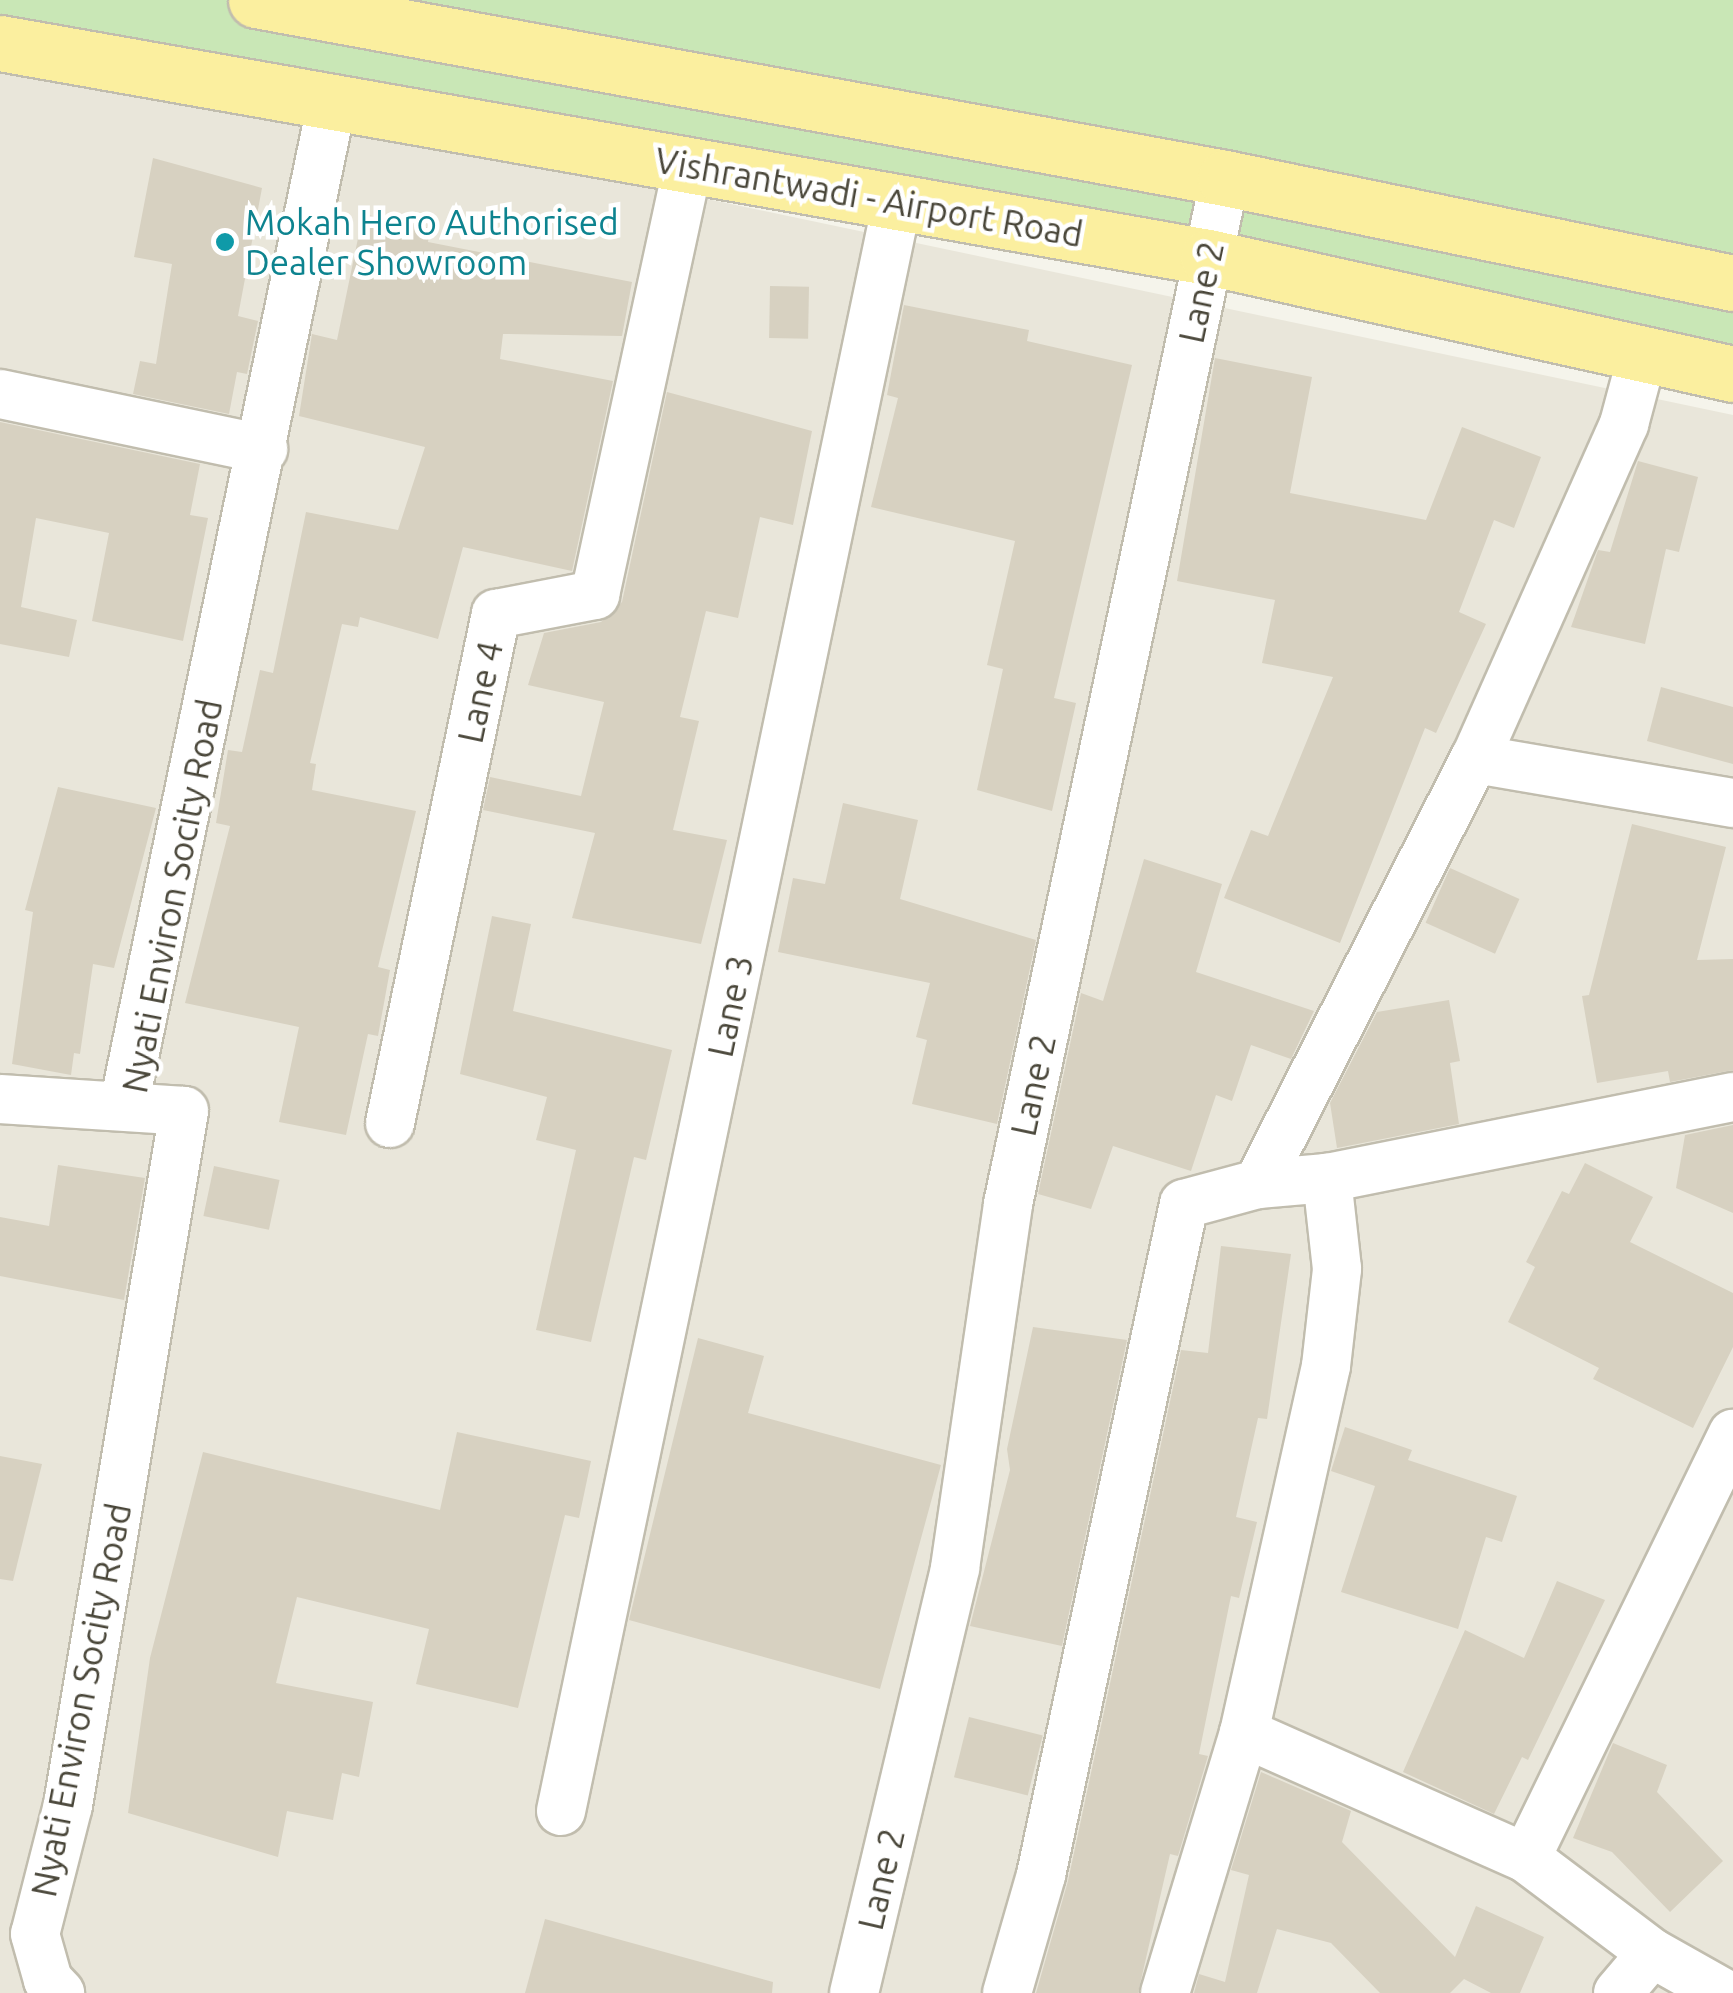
<!DOCTYPE html>
<html>
<head>
<meta charset="utf-8">
<style>
	body { margin:0 }
	#map { position:relative; width:1733px; height:1993px; overflow:hidden; background:#f5f4eb; font-family:Ubuntu,sans-serif }
	div>[style] { position:absolute }
	.residential>* { inset:0; background:#e9e6da }
	.green>* { inset:0; background:#c9e7b6 }
	.building>* { inset:0; background:#d7d1c1; transform-origin:0 0 }
	.roads { filter:drop-shadow(2px 0 #c1bdae) drop-shadow(-2px 0 #c1bdae) drop-shadow(0 2px #c1bdae) drop-shadow(0 -2px #c1bdae) }
	.street>* { height:48px; margin:-24px; padding:0 24px; transform-origin:24px; border-radius:24px; background:#fff }
	.primary>* { height:55px; margin:-27.5px; padding:0 27.5px; transform-origin:27.5px; border-radius:27.5px; background:#fbef9f }
	.dots>* { width:28px; height:28px; translate:-50% -50%; box-sizing:border-box; border:5px solid #fff; border-radius:50% }
	span { translate:-50% -50%; white-space:nowrap; text-align:center; line-height:1.15; -webkit-text-stroke:9px #fff; paint-order:stroke }
	.street-label { font-size:35px; color:#494639 }
	.culture-label { font-size:35px; color:#0d838f }
	.left { translate:0 -50%; text-align:left }
</style>
</head>
<body>
<div id="map">
	<div class="residential">
		<div style="clip-path:polygon(0 50px,1733px 415px,1733px 1993px,0 1993px)"></div>
	</div>
	<div class="green">
		<div style="clip-path:polygon(0 0,1733px 0,1733px 350px,0 66px)"></div>
	</div>
	<div class="building">
		<div style="clip-path:polygon(153px 158px,262px 188px,238px 316px,258px 321px,247px 374px,237px 372px,229px 414px,133px 394px,140px 361px,156px 364px,172px 264px,134px 257px)"></div>
		<div style="clip-path:polygon(363px 214px,430px 228px,428px 242px,632px 282px,622px 336px,503px 334px,500px 359px,613px 381px,572px 571px,463px 547px,438px 639px,360px 617px,358px 627px,342px 624px,310px 763px,316px 764px,312px 790px,416px 811px,378px 967px,390px 970px,378px 1036px,368px 1034px,346px 1135px,279px 1122px,299px 1027px,185px 1003px,230px 826px,216px 823px,228px 750px,242px 752px,260px 670px,273px 673px,306px 512px,398px 530px,425px 447px,299px 416px,312px 334px,337px 340px)"></div>
		<div style="left:770px;top:286px;width:39px;height:52px;rotate:1deg"></div>
		<div style="clip-path:polygon(904px 305px,1029px 330px,1027px 341px,1132px 365px,1054px 698px,1076px 703px,1052px 811px,977px 790px,1003px 669px,987px 665px,1015px 541px,871px 507px,898px 398px,887px 395px)"></div>
		<div style="clip-path:polygon(1215px 358px,1312px 377px,1290px 493px,1426px 520px,1462px 427px,1541px 457px,1514px 528px,1494px 520px,1459px 612px,1486px 624px,1436px 733px,1425px 728px,1340px 943px,1224px 898px,1251px 830px,1268px 836px,1333px 677px,1262px 663px,1275px 600px,1177px 581px)"></div>
		<div style="clip-path:polygon(667px 392px,812px 431px,793px 525px,760px 517px,738px 618px,706px 611px,680px 717px,699px 721px,673px 830px,727px 840px,701px 944px,572px 918px,595px 833px,483px 810px,490px 777px,581px 796px,604px 702px,528px 685px,544px 633px,601px 622px,622px 602px)"></div>
		<div style="clip-path:polygon(0 422px,200px 464px,190px 515px,208px 518px,183px 641px,92px 621px,109px 533px,36px 518px,21px 607px,77px 620px,69px 657px,0 644px)"></div>
		<div style="clip-path:polygon(1638px 461px,1698px 477px,1679px 552px,1666px 549px,1645px 644px,1571px 627px,1598px 550px,1610px 552px)"></div>
		<div style="clip-path:polygon(1661px 687px,1733px 707px,1733px 764px,1647px 741px)"></div>
		<div style="clip-path:polygon(58px 787px,156px 808px,114px 968px,93px 964px,80px 1054px,74px 1053px,71px 1075px,12px 1064px,33px 912px,25px 910px)"></div>
		<div style="clip-path:polygon(843px 803px,918px 820px,900px 899px,1036px 940px,997px 1124px,912px 1104px,927px 1040px,916px 1037px,930px 983px,778px 952px,793px 878px,825px 884px)"></div>
		<div style="clip-path:polygon(1632px 824px,1726px 847px,1697px 960px,1733px 959px,1733px 1070px,1670px 1082px,1668px 1071px,1597px 1083px,1582px 996px,1589px 995px)"></div>
		<div style="clip-path:polygon(1144px 859px,1222px 884px,1196px 972px,1314px 1011px,1291px 1059px,1251px 1045px,1232px 1101px,1216px 1095px,1191px 1171px,1113px 1146px,1091px 1209px,1038px 1194px,1081px 993px,1103px 1001px)"></div>
		<div style="left:1450px;top:868px;width:76px;height:60px;rotate:24deg"></div>
		<div style="clip-path:polygon(492px 916px,531px 924px,513px 1011px,672px 1050px,646px 1160px,634px 1157px,591px 1342px,536px 1330px,576px 1150px,536px 1140px,547px 1097px,460px 1074px)"></div>
		<div style="clip-path:polygon(1449px 1000px,1460px 1061px,1450px 1063px,1459px 1124px,1337px 1148px,1330px 1103px,1377px 1012px)"></div>
		<div style="clip-path:polygon(1733px 1125px,1733px 1213px,1676px 1188px,1685px 1135px)"></div>
		<div style="clip-path:polygon(1585px 1163px,1653px 1197px,1630px 1242px,1733px 1293px,1733px 1347px,1693px 1428px,1593px 1379px,1599px 1368px,1508px 1322px,1535px 1267px,1526px 1262px,1562px 1191px,1569px 1194px)"></div>
		<div style="clip-path:polygon(58px 1165px,145px 1178px,124px 1300px,0 1276px,0 1217px,49px 1226px)"></div>
		<div style="left:214px;top:1166px;width:67px;height:51px;rotate:12deg"></div>
		<div style="clip-path:polygon(1221px 1246px,1291px 1254px,1267px 1419px,1258px 1418px,1236px 1517px,1257px 1522px,1239px 1598px,1231px 1596px,1199px 1754px,1208px 1756px,1178px 1856px,1170px 1854px,1138px 1993px,1036px 1993px,1068px 1881px,1181px 1350px,1208px 1353px)"></div>
		<div style="clip-path:polygon(1033px 1327px,1127px 1340px,1062px 1646px,970px 1626px,1010px 1470px,1007px 1449px)"></div>
		<div style="clip-path:polygon(698px 1338px,764px 1356px,748px 1413px,941px 1465px,880px 1689px,629px 1620px)"></div>
		<div style="clip-path:polygon(1345px 1427px,1412px 1450px,1408px 1460px,1517px 1496px,1502px 1542px,1486px 1537px,1458px 1629px,1341px 1592px,1375px 1486px,1331px 1471px)"></div>
		<div style="clip-path:polygon(457px 1432px,591px 1461px,579px 1518px,565px 1515px,518px 1708px,416px 1684px,429px 1629px,297px 1597px,276px 1683px,373px 1702px,359px 1777px,342px 1773px,333px 1820px,287px 1811px,278px 1857px,128px 1813px,150px 1658px,203px 1452px,440px 1510px)"></div>
		<div style="clip-path:polygon(0 1456px,42px 1464px,13px 1581px,0 1579px)"></div>
		<div style="clip-path:polygon(1557px 1581px,1605px 1600px,1528px 1760px,1522px 1757px,1494px 1814px,1403px 1772px,1465px 1630px,1524px 1658px)"></div>
		<div style="left:969px;top:1717px;width:76px;height:62px;rotate:14deg"></div>
		<div style="clip-path:polygon(1613px 1743px,1667px 1765px,1657px 1792px,1723px 1861px,1670px 1912px,1612px 1852px,1573px 1838px)"></div>
		<div style="clip-path:polygon(1261px 1772px,1351px 1811px,1342px 1842px,1455px 1957px,1476px 1906px,1544px 1937px,1520px 1993px,1491px 1993px,1464px 1979px,1450px 1993px,1380px 1993px,1331px 1943px,1277px 1929px,1257px 1993px,1194px 1993px,1199px 1974px,1225px 1982px,1249px 1875px,1231px 1870px)"></div>
		<div style="clip-path:polygon(545px 1919px,773px 1982px,772px 1993px,525px 1993px)"></div>
	</div>
	<div class="roads">
		<div class="street">
			<div style="left:0;top:394px;width:269px;rotate:11.8deg"></div>
			<div style="left:1475px;top:759px;width:262px;rotate:9.7deg"></div>
			<div style="left:0;top:1099px;width:184px;rotate:3.7deg"></div>
			<div style="left:184px;top:1111px;width:704px;rotate:99.49deg"></div>
			<div style="left:68px;top:1805px;width:133px;rotate:104.3deg"></div>
			<div style="left:35px;top:1934px;width:48px;rotate:74.2deg"></div>
			<div style="left:48px;top:1980px;width:18px;rotate:47deg"></div>
			<div style="left:124px;top:1105px;width:1024px;rotate:-78.28deg"></div>
			<div style="left:390px;top:1123px;width:520px;rotate:-78.24deg"></div>
			<div style="left:496px;top:614px;width:101px;rotate:-10.9deg"></div>
			<div style="left:595px;top:595px;width:440px;rotate:-77.8deg"></div>
			<div style="left:1258px;top:1184px;width:477px;rotate:-63deg"></div>
			<div style="left:1475px;top:759px;width:367px;rotate:-66deg"></div>
			<div style="left:1624px;top:424px;width:69px;rotate:-75deg"></div>
			<div style="left:1244px;top:1733px;width:308px;rotate:23.9deg"></div>
			<div style="left:1526px;top:1858px;width:158px;rotate:37deg"></div>
			<div style="left:1652px;top:1953px;width:81px;rotate:29.4deg"></div>
			<div style="left:561px;top:1811px;width:1644px;rotate:-78.2deg"></div>
			<div style="left:1526px;top:1858px;width:472px;rotate:-64deg"></div>
			<div style="left:854px;top:1993px;width:437px;rotate:-76.6deg"></div>
			<div style="left:955px;top:1568px;width:368px;rotate:-81.7deg"></div>
			<div style="left:1008px;top:1204px;width:1049px;rotate:-78.06deg"></div>
			<div style="left:1007px;top:1993px;width:123px;rotate:-73.9deg"></div>
			<div style="left:1041px;top:1875px;width:686px;rotate:-77.97deg"></div>
			<div style="left:1184px;top:1204px;width:77px;rotate:-15.1deg"></div>
			<div style="left:1258px;top:1184px;width:69px;rotate:-5deg"></div>
			<div style="left:1327px;top:1178px;width:414px;rotate:-11.3deg"></div>
			<div style="left:1165px;top:1993px;width:272px;rotate:-73.1deg"></div>
			<div style="left:1244px;top:1733px;width:376px;rotate:-77.4deg"></div>
			<div style="left:1326px;top:1366px;width:98px;rotate:-83.5deg"></div>
			<div style="left:1337px;top:1269px;width:92px;rotate:-96.3deg"></div>
			<div style="left:1618px;top:1993px;width:52px;rotate:-49.6deg"></div>
		</div>
		<div class="primary">
			<div style="left:256px;top:0;width:985px;rotate:10.41deg"></div>
			<div style="left:1225px;top:178px;width:519px;rotate:11.68deg"></div>
			<div style="left:0;top:43px;width:1227px;rotate:10.05deg"></div>
			<div style="left:1208px;top:257px;width:538px;rotate:12.56deg"></div>
		</div>
	</div>
	<div class="dots">
		<div style="left:225px;top:242px;background:#0f9aa8"></div>
	</div>
	<div class="street-label">
		<span style="left:869px;top:197px;rotate:10deg">Vishrantwadi - Airport Road</span>
		<span style="left:1201px;top:292px;rotate:-78deg">Lane 2</span>
		<span style="left:480px;top:692px;rotate:-78deg">Lane 4</span>
		<span style="left:172px;top:896px;rotate:-79deg">Nyati Environ Socity Road</span>
		<span style="left:730px;top:1006px;rotate:-78deg">Lane 3</span>
		<span style="left:1033px;top:1085px;rotate:-78deg">Lane 2</span>
		<span style="left:81px;top:1700px;rotate:-79deg">Nyati Environ Socity Road</span>
		<span style="left:881px;top:1879px;rotate:-77deg">Lane 2</span>
	</div>
	<div class="culture-label">
		<span class="left" style="left:245px;top:242px">Mokah Hero Authorised<br>Dealer Showroom</span>
	</div>
</div>
</body>
</html>
